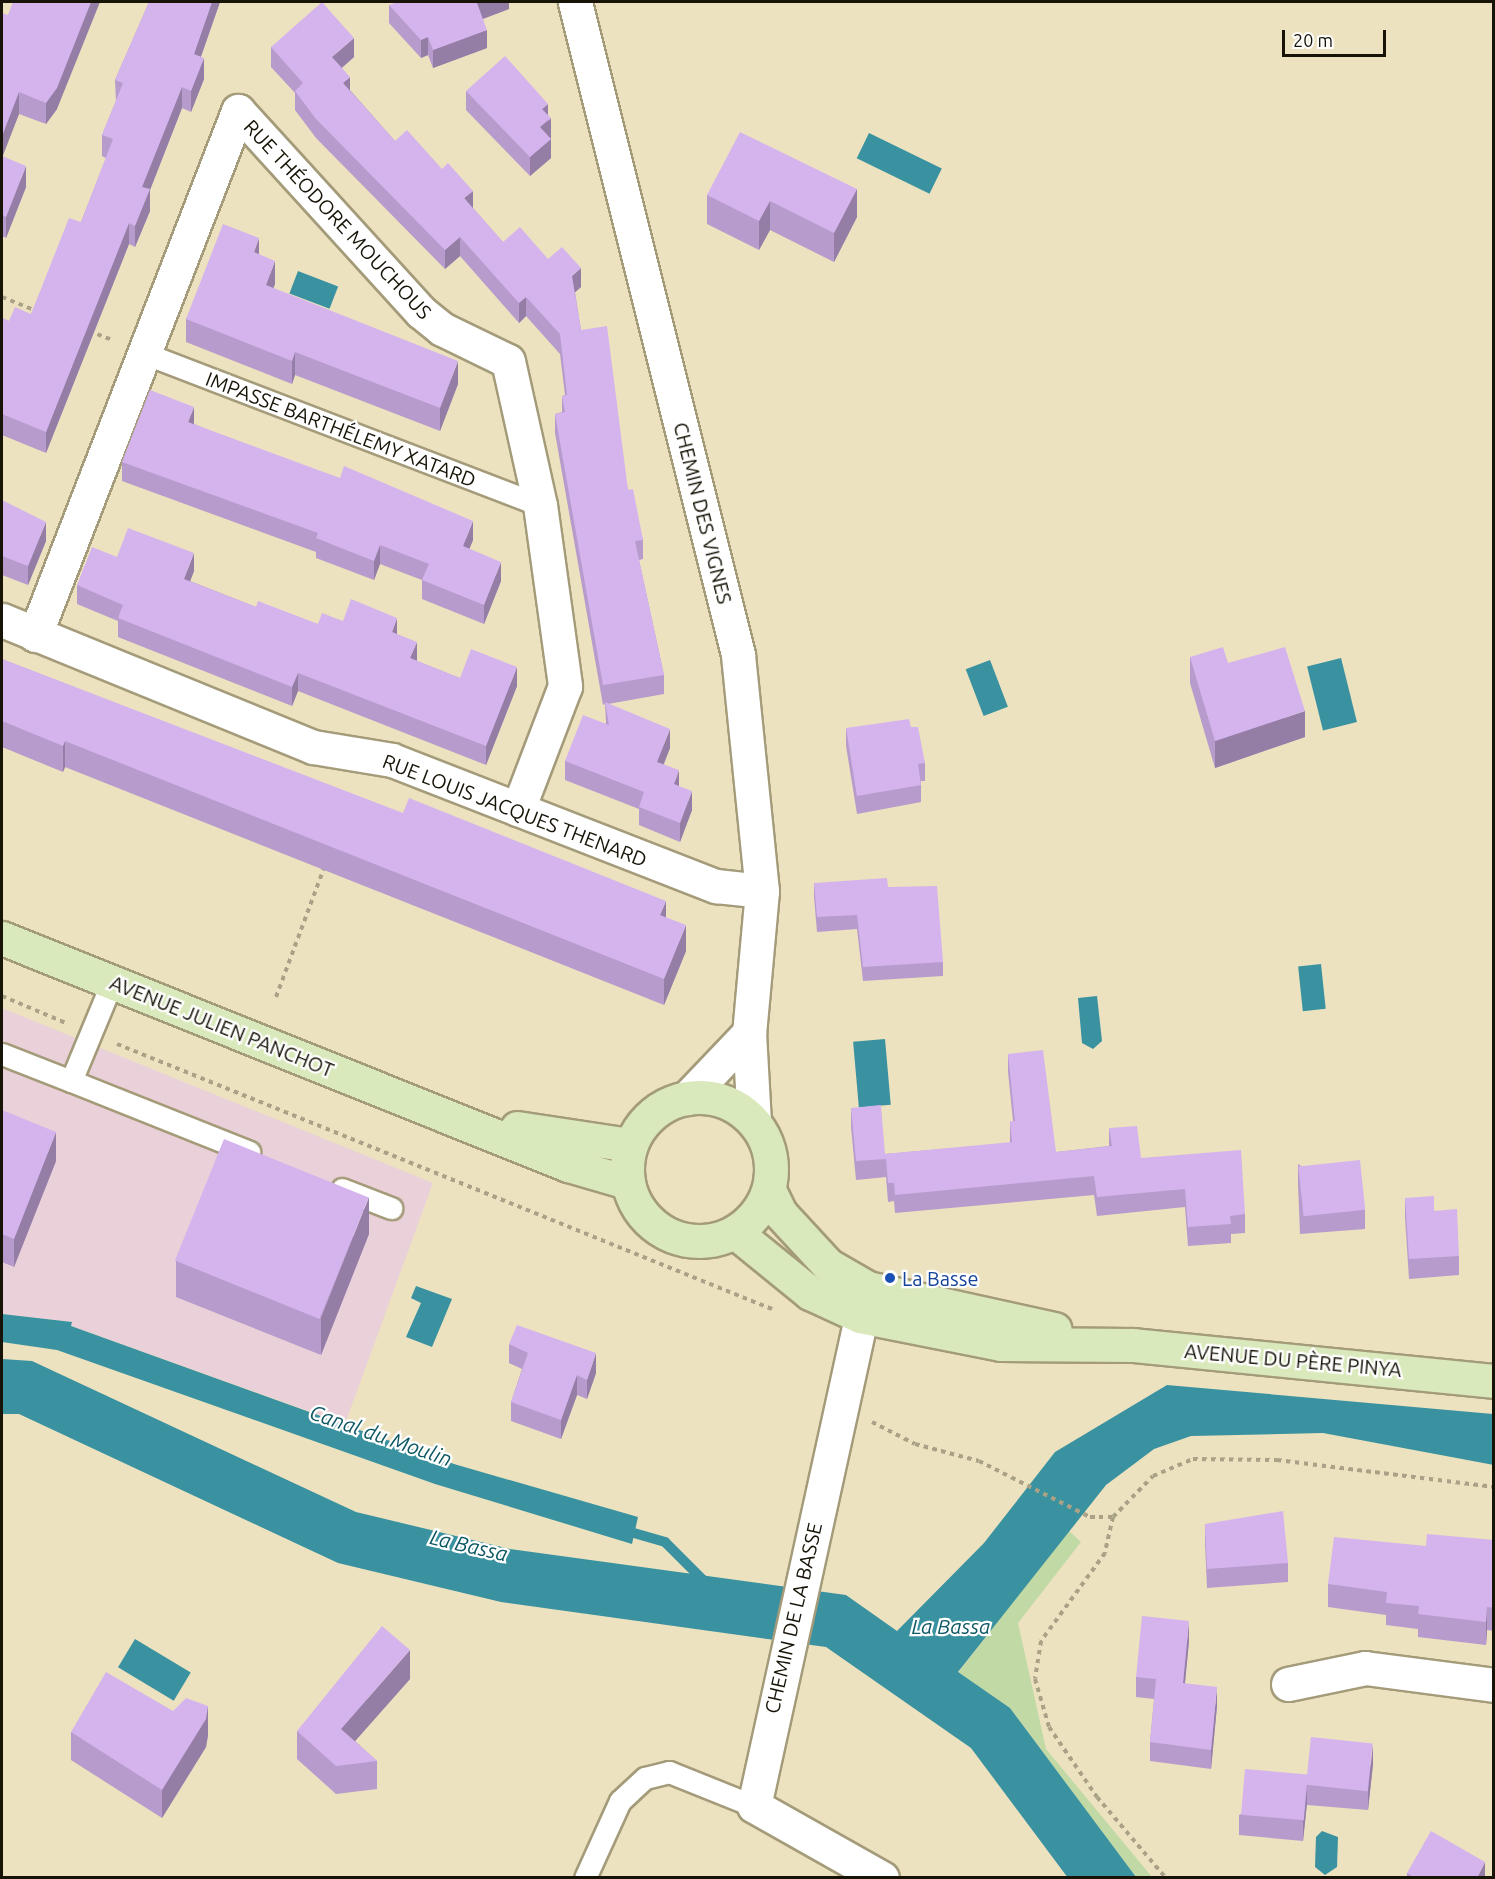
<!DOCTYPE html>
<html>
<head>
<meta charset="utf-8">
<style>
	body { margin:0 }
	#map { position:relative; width:1495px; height:1879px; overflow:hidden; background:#ece2bf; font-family:Ubuntu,sans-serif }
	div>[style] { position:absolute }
	.industrial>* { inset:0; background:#ead0d8 }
	.green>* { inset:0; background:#c1d9a5 }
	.water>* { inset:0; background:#3a92a1; transform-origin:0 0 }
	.stream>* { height:10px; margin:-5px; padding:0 5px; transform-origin:5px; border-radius:5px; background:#3a92a1 }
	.path>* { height:4px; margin-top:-2px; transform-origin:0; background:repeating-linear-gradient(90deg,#a9a286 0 4.5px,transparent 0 9px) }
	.roads { filter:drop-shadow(2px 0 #a49b7a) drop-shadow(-2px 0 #a49b7a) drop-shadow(0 2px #a49b7a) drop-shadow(0 -2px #a49b7a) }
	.service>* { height:21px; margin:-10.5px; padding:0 10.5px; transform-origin:10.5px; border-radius:10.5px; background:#fff }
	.minor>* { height:33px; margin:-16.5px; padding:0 16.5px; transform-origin:16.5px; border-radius:16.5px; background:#fff }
	.secondary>* { height:33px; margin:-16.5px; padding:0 16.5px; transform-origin:16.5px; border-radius:16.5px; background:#dae9bc }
	.secondary>.ring { margin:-16.5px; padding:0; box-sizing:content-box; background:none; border:33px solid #dae9bc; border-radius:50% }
	.wall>* { inset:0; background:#b79bcc }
	.shaded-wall>* { inset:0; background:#957ea6 }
	.building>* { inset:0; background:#d5b4ed; transform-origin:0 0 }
	.dots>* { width:16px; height:16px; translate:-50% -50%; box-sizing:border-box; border:3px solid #fff; border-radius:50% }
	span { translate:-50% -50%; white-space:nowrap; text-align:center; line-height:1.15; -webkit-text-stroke:4.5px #fff; paint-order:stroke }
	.street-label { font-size:20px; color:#171407 }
	.transit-label { font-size:20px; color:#164399 }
	.left { translate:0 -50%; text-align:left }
	.water-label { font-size:21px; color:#0d5863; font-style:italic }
	.frame { position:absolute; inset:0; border:3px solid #171407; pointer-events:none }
	.scale { position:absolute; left:1282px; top:30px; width:104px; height:27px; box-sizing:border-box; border:3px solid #171407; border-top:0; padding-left:8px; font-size:18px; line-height:21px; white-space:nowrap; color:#171407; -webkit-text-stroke:4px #fff; paint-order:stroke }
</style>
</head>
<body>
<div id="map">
	<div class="industrial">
		<div style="clip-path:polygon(2px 1008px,433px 1183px,345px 1424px,71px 1326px,72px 1322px,2px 1314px)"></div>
	</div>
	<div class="green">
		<div style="clip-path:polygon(1068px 1530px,1081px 1542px,1018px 1623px,1046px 1749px,1152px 1877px,1136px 1877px,1010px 1708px,958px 1673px)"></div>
	</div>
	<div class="water">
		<div style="left:869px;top:133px;width:81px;height:28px;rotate:26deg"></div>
		<div style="left:298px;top:271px;width:43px;height:24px;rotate:21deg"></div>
		<div style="left:1341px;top:658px;width:66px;height:35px;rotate:76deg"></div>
		<div style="left:990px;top:660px;width:50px;height:26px;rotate:69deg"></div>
		<div style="left:1321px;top:964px;width:45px;height:23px;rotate:84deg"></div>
		<div style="clip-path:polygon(1097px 996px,1102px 1041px,1093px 1049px,1082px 1043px,1078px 998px)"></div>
		<div style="left:885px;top:1039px;width:66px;height:32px;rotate:85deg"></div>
		<div style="clip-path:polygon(416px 1286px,452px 1299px,432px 1347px,406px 1337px,421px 1303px,411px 1298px)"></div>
		<div style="clip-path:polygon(2px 1314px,72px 1322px,71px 1326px,454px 1464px,638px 1517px,632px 1544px,435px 1484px,57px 1350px,2px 1342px)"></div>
		<div style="clip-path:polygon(2px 1359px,32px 1361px,356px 1512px,510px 1549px,846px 1595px,897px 1631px,984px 1543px,1055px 1452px,1167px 1385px,1493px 1414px,1494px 1465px,1323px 1433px,1191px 1436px,1154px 1449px,1106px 1485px,958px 1672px,1010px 1708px,1136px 1877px,1068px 1878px,971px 1748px,826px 1647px,501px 1602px,338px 1563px,19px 1414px,2px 1414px)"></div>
		<div style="left:135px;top:1639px;width:65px;height:33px;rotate:31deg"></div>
		<div style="clip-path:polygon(1322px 1831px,1338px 1837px,1337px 1867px,1325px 1875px,1315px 1867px,1316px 1837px)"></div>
	</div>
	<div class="stream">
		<div style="left:620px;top:1529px;width:47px;rotate:16.1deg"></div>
		<div style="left:665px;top:1542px;width:58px;rotate:45deg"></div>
	</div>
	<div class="path">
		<div style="left:2px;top:297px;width:38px;rotate:22deg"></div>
		<div style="left:89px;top:331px;width:26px;rotate:21deg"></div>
		<div style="left:2px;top:996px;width:69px;rotate:22.9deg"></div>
		<div style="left:276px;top:997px;width:141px;rotate:-69.6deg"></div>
		<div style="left:117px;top:1044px;width:707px;rotate:22.03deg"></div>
		<div style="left:872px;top:1422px;width:48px;rotate:27.1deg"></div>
		<div style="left:915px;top:1444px;width:66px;rotate:14.9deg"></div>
		<div style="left:979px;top:1461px;width:124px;rotate:26.8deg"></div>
		<div style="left:1090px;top:1517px;width:23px"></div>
		<div style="left:1113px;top:1517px;width:57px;rotate:-45.7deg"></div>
		<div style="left:1153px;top:1476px;width:43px;rotate:-23deg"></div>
		<div style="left:1193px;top:1459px;width:84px;rotate:0.7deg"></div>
		<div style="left:1277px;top:1460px;width:219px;rotate:7.1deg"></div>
		<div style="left:1113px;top:1517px;width:37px;rotate:103deg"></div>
		<div style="left:1105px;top:1553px;width:109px;rotate:126deg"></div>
		<div style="left:1041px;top:1641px;width:38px;rotate:99deg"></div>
		<div style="left:1035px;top:1679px;width:50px;rotate:73.7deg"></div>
		<div style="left:1049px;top:1727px;width:85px;rotate:55.6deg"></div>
		<div style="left:1097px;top:1797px;width:106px;rotate:49.6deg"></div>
	</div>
	<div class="roads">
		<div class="service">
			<div style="left:141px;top:352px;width:427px;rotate:21deg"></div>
			<div style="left:2px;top:1054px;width:74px;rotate:21.4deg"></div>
			<div style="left:71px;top:1081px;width:107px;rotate:-67.5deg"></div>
			<div style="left:71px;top:1081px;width:192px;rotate:21.7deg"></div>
			<div style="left:342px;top:1189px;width:53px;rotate:21.2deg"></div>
			<div style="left:585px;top:1878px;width:85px;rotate:-65.6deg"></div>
			<div style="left:620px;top:1801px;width:34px;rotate:-43deg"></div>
			<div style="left:645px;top:1778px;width:25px;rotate:-14deg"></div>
			<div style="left:669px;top:1772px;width:92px;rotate:21.8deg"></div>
		</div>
		<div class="minor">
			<div style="left:575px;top:2px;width:673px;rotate:75.98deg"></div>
			<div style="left:738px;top:655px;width:237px;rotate:84.2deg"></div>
			<div style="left:762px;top:891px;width:143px;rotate:95.2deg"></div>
			<div style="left:749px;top:1033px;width:89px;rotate:86.8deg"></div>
			<div style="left:2px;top:620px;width:336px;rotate:22.2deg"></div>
			<div style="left:313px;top:747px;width:80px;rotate:9.3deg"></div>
			<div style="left:392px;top:760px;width:348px;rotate:21.3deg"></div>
			<div style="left:716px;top:886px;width:46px;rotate:6.2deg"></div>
			<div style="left:35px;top:635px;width:562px;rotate:-68.82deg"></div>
			<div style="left:238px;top:111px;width:272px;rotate:47.7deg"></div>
			<div style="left:421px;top:312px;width:27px;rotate:39deg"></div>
			<div style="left:442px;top:329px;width:73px;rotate:25.9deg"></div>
			<div style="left:508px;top:361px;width:148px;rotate:77.5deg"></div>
			<div style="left:540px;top:505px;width:183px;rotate:82.1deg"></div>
			<div style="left:565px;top:686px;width:132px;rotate:110.9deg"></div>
			<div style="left:687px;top:1098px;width:90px;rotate:-46.4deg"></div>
			<div style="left:867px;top:1290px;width:528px;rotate:102.35deg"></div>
			<div style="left:754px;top:1806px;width:147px;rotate:29.4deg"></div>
			<div style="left:1288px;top:1684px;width:79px;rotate:-11.7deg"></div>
			<div style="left:1365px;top:1668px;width:130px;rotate:7.5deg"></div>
		</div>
		<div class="secondary">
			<div style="left:2px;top:938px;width:610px;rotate:21.85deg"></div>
			<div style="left:568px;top:1165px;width:61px;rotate:16.1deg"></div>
			<div class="ring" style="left:627px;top:1097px;width:111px;height:111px"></div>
			<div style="left:517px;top:1128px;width:114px;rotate:8.6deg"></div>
			<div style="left:769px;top:1190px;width:25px;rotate:64deg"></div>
			<div style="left:780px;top:1213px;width:71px;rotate:47.3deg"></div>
			<div style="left:828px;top:1265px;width:46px;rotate:29.9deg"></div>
			<div style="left:868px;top:1288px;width:191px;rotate:12.4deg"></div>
			<div style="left:735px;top:1232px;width:97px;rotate:39.1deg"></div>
			<div style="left:810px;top:1293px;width:55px;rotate:24.7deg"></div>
			<div style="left:860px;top:1316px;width:144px;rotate:11.2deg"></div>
			<div style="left:1001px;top:1344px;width:132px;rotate:0.4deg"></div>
			<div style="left:1133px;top:1345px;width:363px;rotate:5.7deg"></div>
		</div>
	</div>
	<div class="wall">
		<div style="clip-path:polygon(149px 2px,220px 2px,201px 57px,204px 79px,191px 112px,182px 108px,150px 190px,150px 211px,135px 247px,129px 244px,46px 453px,2px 435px,2px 318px,9px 321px,31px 314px,81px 222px,106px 158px,102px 156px,102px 135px,116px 101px,115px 80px)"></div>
		<div style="clip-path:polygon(509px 2px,509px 9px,483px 19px,487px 48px,433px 68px,428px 55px,421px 58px,389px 23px,389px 5px)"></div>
		<div style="clip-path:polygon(2px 13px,57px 109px,46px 124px,19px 114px,2px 156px,26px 187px,6px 238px,2px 236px)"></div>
		<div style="clip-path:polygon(271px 47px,354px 57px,342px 68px,350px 90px,395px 141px,473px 208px,503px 242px,548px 259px,581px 287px,575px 292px,581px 330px,643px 540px,643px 559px,639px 560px,664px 675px,664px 694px,608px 704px,670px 748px,664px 764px,679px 786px,692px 810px,680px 842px,639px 825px,639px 809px,565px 780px,565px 761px,606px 723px,605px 704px,603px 705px,555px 433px,555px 414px,562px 412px,562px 396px,565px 395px,560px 354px,526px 316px,519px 323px,460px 256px,445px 269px,316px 138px,295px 110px,295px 93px,271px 67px)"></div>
		<div style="clip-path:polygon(466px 91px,548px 115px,551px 138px,551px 158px,530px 176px,466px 110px)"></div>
		<div style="clip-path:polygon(857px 189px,857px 217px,834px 262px,770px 230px,759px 250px,707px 224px,707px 195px)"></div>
		<div style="clip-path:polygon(259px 254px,275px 284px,273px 288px,458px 384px,440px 431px,295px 375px,292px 384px,186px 342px,186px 319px)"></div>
		<div style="clip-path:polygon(194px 424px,473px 540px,469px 549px,501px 581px,484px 624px,422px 599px,422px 580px,380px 564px,374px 580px,316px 558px,316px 552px,122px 481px,122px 462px)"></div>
		<div style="clip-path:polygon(2px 500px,46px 541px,28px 585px,2px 575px)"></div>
		<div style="clip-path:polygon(117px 557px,194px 571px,190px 581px,256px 607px,318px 624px,343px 621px,397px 634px,417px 661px,460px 678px,517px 686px,486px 765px,298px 691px,292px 706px,118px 637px,118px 621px,77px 604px,77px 585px)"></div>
		<div style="clip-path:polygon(1190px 657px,1228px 663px,1305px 737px,1215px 768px,1190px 683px)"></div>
		<div style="clip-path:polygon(2px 659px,666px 917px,686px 951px,664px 1005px,65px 767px,63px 772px,2px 747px)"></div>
		<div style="clip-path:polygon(911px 727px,925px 763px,925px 781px,921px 781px,921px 802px,857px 814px,846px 746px,846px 728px)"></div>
		<div style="clip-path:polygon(814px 883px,888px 887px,943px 962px,943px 976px,863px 981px,857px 929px,817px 932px,814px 897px)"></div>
		<div style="clip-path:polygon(1008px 1054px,1056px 1152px,1109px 1146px,1109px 1128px,1141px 1158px,1245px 1214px,1245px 1233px,1231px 1234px,1231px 1243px,1188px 1246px,1185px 1207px,1097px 1216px,1094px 1195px,895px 1213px,894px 1201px,888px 1202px,886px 1177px,856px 1180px,851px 1127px,851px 1108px,885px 1154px,1010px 1143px,1010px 1121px,1013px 1121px,1008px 1072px)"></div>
		<div style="clip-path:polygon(2px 1110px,56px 1161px,14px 1267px,2px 1262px)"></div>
		<div style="clip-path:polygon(1298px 1164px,1365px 1210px,1365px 1229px,1300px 1234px,1298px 1184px)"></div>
		<div style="clip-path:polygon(1405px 1198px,1434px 1211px,1459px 1256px,1459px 1275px,1409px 1279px,1405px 1217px)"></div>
		<div style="clip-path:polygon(369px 1234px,321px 1355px,176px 1297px,176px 1261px)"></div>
		<div style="clip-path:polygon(509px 1344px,596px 1373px,587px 1399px,577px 1395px,561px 1439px,511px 1421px,511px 1402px,522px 1369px,509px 1363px)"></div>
		<div style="clip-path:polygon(1205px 1524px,1288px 1563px,1288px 1582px,1207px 1588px,1205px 1543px)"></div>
		<div style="clip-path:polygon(1494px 1540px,1494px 1631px,1487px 1630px,1486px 1645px,1418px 1637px,1418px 1629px,1386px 1625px,1386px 1615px,1328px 1607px,1328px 1584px,1426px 1546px)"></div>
		<div style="clip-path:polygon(1189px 1641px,1185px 1683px,1217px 1706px,1211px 1769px,1150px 1761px,1150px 1742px,1154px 1699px,1136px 1697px,1136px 1677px)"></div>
		<div style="clip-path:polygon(410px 1679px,355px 1741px,377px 1761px,377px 1789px,336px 1794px,297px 1759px,297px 1731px)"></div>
		<div style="clip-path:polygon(71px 1732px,208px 1735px,206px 1747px,162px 1818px,71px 1760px)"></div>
		<div style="clip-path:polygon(1373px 1764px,1368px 1810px,1307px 1805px,1307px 1803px,1303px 1841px,1239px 1835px,1239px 1815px,1308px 1775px)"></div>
		<div style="clip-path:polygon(1407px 1873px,1485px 1878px,1407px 1878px)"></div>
	</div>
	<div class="shaded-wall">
		<div style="clip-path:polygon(91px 2px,100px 2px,57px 109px,46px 124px,46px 103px)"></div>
		<div style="clip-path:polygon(212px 2px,220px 2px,194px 76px,194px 54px)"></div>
		<div style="clip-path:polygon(480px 2px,509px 2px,509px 9px,477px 21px,477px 3px)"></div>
		<div style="clip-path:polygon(487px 30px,487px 48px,433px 68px,433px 50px)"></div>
		<div style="clip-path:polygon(428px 37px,428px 55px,421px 58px,421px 40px)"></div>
		<div style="clip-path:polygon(354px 38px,354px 57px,332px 76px,332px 57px)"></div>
		<div style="clip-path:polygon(204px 58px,204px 79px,191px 112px,191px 91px)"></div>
		<div style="clip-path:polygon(350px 77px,350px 96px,343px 83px)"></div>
		<div style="clip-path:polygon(182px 87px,182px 108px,150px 190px,150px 211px,135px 247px,135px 226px,142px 187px)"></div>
		<div style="clip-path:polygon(19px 92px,19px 114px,2px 158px,2px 136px)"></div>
		<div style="clip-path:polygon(548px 104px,548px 121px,551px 118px,551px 138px,540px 146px,540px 127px,542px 109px)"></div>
		<div style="clip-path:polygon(551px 139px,551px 158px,530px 176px,530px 157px)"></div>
		<div style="clip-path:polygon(26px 166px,26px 187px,6px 238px,6px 217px)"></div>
		<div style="clip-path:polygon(857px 189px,857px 217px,834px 262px,834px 233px)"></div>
		<div style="clip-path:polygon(473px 191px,473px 210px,464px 198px)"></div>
		<div style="clip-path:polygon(770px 201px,770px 230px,759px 250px,759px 221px)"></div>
		<div style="clip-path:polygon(129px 223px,129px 244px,46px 453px,46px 432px)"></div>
		<div style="clip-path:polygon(460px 237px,460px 256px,445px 269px,445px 250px)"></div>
		<div style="clip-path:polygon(259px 238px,259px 261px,254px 252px)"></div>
		<div style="clip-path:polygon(275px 261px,275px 284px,266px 308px,266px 285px)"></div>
		<div style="clip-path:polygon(581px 268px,581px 287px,572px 295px,572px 276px)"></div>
		<div style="clip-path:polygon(526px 297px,526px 316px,519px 323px,519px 303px)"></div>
		<div style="clip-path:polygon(295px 352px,295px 375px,292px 384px,292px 361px)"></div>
		<div style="clip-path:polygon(458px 361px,458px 384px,440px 431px,440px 408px)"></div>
		<div style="clip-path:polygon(194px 407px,194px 426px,188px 422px)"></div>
		<div style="clip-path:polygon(473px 521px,473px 540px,463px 565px,463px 546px)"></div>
		<div style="clip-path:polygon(46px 522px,46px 541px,28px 585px,28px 566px)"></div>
		<div style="clip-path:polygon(380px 545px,380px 564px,374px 580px,374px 561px)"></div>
		<div style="clip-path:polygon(194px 553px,194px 571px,184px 597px,184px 579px)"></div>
		<div style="clip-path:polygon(501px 562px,501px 581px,484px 624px,484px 605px)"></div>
		<div style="clip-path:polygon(397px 618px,397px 637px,392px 632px)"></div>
		<div style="clip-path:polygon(417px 642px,417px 661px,410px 658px)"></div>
		<div style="clip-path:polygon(517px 667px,517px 686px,486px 765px,486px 746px)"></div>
		<div style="clip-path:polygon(298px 673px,298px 691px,292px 706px,292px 687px)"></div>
		<div style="clip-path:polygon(1305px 711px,1305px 737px,1215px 768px,1215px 741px)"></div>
		<div style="clip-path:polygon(670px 729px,670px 748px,657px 780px,657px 762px)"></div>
		<div style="clip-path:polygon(65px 741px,65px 767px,63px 772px,63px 746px)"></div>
		<div style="clip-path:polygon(679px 770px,679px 788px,674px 784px)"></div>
		<div style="clip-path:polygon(692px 791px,692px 810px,680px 842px,680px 823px)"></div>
		<div style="clip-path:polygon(666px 901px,666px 927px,660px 915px)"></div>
		<div style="clip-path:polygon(686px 925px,686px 951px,664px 1005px,664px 979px)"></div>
		<div style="clip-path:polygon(56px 1132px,56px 1161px,14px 1267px,14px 1239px)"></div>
		<div style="clip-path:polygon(369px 1197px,369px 1234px,321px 1355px,321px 1318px)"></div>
		<div style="clip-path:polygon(596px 1353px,596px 1373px,587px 1399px,587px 1380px)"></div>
		<div style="clip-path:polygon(577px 1375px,577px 1395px,561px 1439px,561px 1420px)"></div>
		<div style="clip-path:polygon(1487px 1607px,1487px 1630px,1486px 1645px,1486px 1622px)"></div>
		<div style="clip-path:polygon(1189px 1621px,1189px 1641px,1183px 1702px,1183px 1683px)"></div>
		<div style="clip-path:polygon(410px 1650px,410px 1679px,341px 1757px,341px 1729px)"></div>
		<div style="clip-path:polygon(1217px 1687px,1217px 1706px,1211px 1769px,1211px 1750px)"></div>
		<div style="clip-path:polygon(208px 1706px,208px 1735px,206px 1747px,162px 1818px,162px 1790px)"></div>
		<div style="clip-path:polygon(1373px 1744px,1373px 1764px,1368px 1810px,1368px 1791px)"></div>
		<div style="clip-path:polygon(1307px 1785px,1307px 1803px,1303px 1841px,1303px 1822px)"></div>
		<div style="clip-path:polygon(1485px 1862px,1485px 1878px,1477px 1878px)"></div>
	</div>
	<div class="building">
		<div style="clip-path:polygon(13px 2px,91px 2px,57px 88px,46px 103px,19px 92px,2px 136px,2px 13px,8px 15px)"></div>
		<div style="clip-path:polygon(149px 2px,212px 2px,194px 54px,204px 58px,191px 91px,182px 87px,142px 187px,150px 189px,135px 226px,129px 223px,46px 432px,2px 414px,2px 318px,9px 321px,15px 307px,31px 314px,69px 218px,81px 222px,113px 139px,102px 135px,123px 83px,115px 80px)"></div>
		<div style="clip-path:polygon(322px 2px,354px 38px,332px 57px,350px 77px,343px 83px,395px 141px,407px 130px,442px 169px,448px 163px,473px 191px,464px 198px,503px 242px,520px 227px,548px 259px,562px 247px,581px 268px,572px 276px,581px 330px,607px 326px,628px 490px,633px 489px,643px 540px,635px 541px,664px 675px,603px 685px,555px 414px,565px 412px,562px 396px,567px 395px,560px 334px,526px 297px,519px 303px,460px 237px,445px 250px,316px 119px,295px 91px,303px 83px,271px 47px)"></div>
		<div style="clip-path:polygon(398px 2px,480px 2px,477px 3px,487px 30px,433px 50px,428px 37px,421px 40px,389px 5px)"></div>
		<div style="clip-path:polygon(505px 56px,548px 104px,542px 109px,551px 118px,540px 127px,551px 139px,530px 157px,466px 91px)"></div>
		<div style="clip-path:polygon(740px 132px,857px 189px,834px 233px,770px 201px,759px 221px,707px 195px)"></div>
		<div style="clip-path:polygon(2px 156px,26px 166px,6px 217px,2px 215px)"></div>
		<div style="clip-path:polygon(223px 224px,259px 238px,254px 252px,275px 261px,266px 285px,458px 361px,440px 408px,295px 352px,292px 361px,186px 319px)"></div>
		<div style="clip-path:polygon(150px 390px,194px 407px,188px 422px,340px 478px,344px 466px,473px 521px,463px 546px,501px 562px,484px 605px,422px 580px,429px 564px,380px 545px,374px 561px,316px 538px,318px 533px,122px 462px)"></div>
		<div style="clip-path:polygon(2px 500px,46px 522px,28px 566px,2px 556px)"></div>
		<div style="clip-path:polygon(128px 528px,194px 553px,184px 579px,256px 607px,258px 601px,318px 624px,322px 613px,343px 621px,351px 599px,397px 618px,392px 632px,417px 642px,410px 658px,460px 678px,471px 649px,517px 667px,486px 746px,298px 673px,292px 687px,118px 618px,123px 605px,77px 585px,92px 547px,117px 557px)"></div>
		<div style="clip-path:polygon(1223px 647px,1228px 663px,1285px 647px,1305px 711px,1215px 741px,1190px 657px)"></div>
		<div style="clip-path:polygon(2px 659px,403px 813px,409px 798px,666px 901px,660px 915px,686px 925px,664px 979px,65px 741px,63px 746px,2px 721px)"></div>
		<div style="clip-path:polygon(605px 702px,670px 729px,657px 762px,679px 770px,674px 784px,692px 791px,680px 823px,639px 807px,644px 792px,565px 761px,583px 715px,609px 725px)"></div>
		<div style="clip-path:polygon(909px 719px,911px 727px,918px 727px,925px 763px,918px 764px,921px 785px,857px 796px,846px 728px)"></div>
		<div style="clip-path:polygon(887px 878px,888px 887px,937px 886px,943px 962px,863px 967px,857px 915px,817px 917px,814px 883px)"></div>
		<div style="clip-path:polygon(1043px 1050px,1056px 1152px,1112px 1146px,1109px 1128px,1137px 1126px,1141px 1158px,1241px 1150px,1245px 1214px,1230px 1216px,1231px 1224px,1188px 1227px,1185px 1189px,1097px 1197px,1094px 1176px,895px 1195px,894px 1183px,888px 1183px,886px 1159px,856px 1161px,851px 1108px,881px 1105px,885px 1154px,1012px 1142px,1010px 1121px,1015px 1121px,1008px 1054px)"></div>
		<div style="clip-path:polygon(2px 1110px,56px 1132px,14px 1239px,2px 1234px)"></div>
		<div style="left:224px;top:1139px;width:156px;height:131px;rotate:22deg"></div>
		<div style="left:1360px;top:1160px;width:50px;height:62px;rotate:84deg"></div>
		<div style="clip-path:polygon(1434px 1196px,1434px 1211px,1457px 1209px,1459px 1256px,1409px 1259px,1405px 1198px)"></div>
		<div style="clip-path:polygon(517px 1325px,596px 1353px,587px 1380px,577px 1375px,561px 1420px,511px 1402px,528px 1353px,509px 1344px)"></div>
		<div style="clip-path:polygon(1283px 1511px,1288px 1563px,1207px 1569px,1205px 1524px)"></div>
		<div style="clip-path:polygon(1427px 1534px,1494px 1540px,1494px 1608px,1487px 1607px,1486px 1622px,1418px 1614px,1419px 1606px,1386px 1603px,1387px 1592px,1328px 1584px,1334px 1537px,1426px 1546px)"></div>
		<div style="clip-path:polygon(1142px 1616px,1189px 1621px,1183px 1683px,1217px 1687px,1211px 1750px,1150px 1742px,1156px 1679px,1136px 1677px)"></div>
		<div style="clip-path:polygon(382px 1626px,410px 1650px,341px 1729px,377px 1761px,336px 1766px,297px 1731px)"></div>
		<div style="clip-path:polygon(106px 1672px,173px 1711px,186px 1698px,208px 1706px,206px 1719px,162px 1790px,71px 1732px)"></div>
		<div style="left:1311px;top:1737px;width:62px;height:48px;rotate:6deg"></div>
		<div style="left:1245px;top:1769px;width:63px;height:46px;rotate:5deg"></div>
		<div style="clip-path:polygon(1431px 1831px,1485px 1862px,1477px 1878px,1415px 1878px,1407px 1873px)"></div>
	</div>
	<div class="dots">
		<div style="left:890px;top:1278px;background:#1a4fb4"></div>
	</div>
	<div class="street-label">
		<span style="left:338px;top:219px;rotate:47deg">RUE THÉODORE MOUCHOUS</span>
		<span style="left:341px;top:429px;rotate:21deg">IMPASSE BARTHÉLEMY XATARD</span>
		<span style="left:703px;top:513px;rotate:76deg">CHEMIN DES VIGNES</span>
		<span style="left:515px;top:810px;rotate:21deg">RUE LOUIS JACQUES THENARD</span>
		<span style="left:222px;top:1026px;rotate:22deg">AVENUE JULIEN PANCHOT</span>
		<span style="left:1293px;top:1360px;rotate:5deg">AVENUE DU PÈRE PINYA</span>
		<span style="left:793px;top:1618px;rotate:-77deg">CHEMIN DE LA BASSE</span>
	</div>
	<div class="transit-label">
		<span class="left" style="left:902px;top:1278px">La Basse</span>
	</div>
	<div class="water-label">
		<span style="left:381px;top:1435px;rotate:19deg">Canal du Moulin</span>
		<span style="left:469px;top:1545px;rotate:13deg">La Bassa</span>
		<span style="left:951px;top:1626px">La Bassa</span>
	</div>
	<div class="frame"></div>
	<div class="scale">20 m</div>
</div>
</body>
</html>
